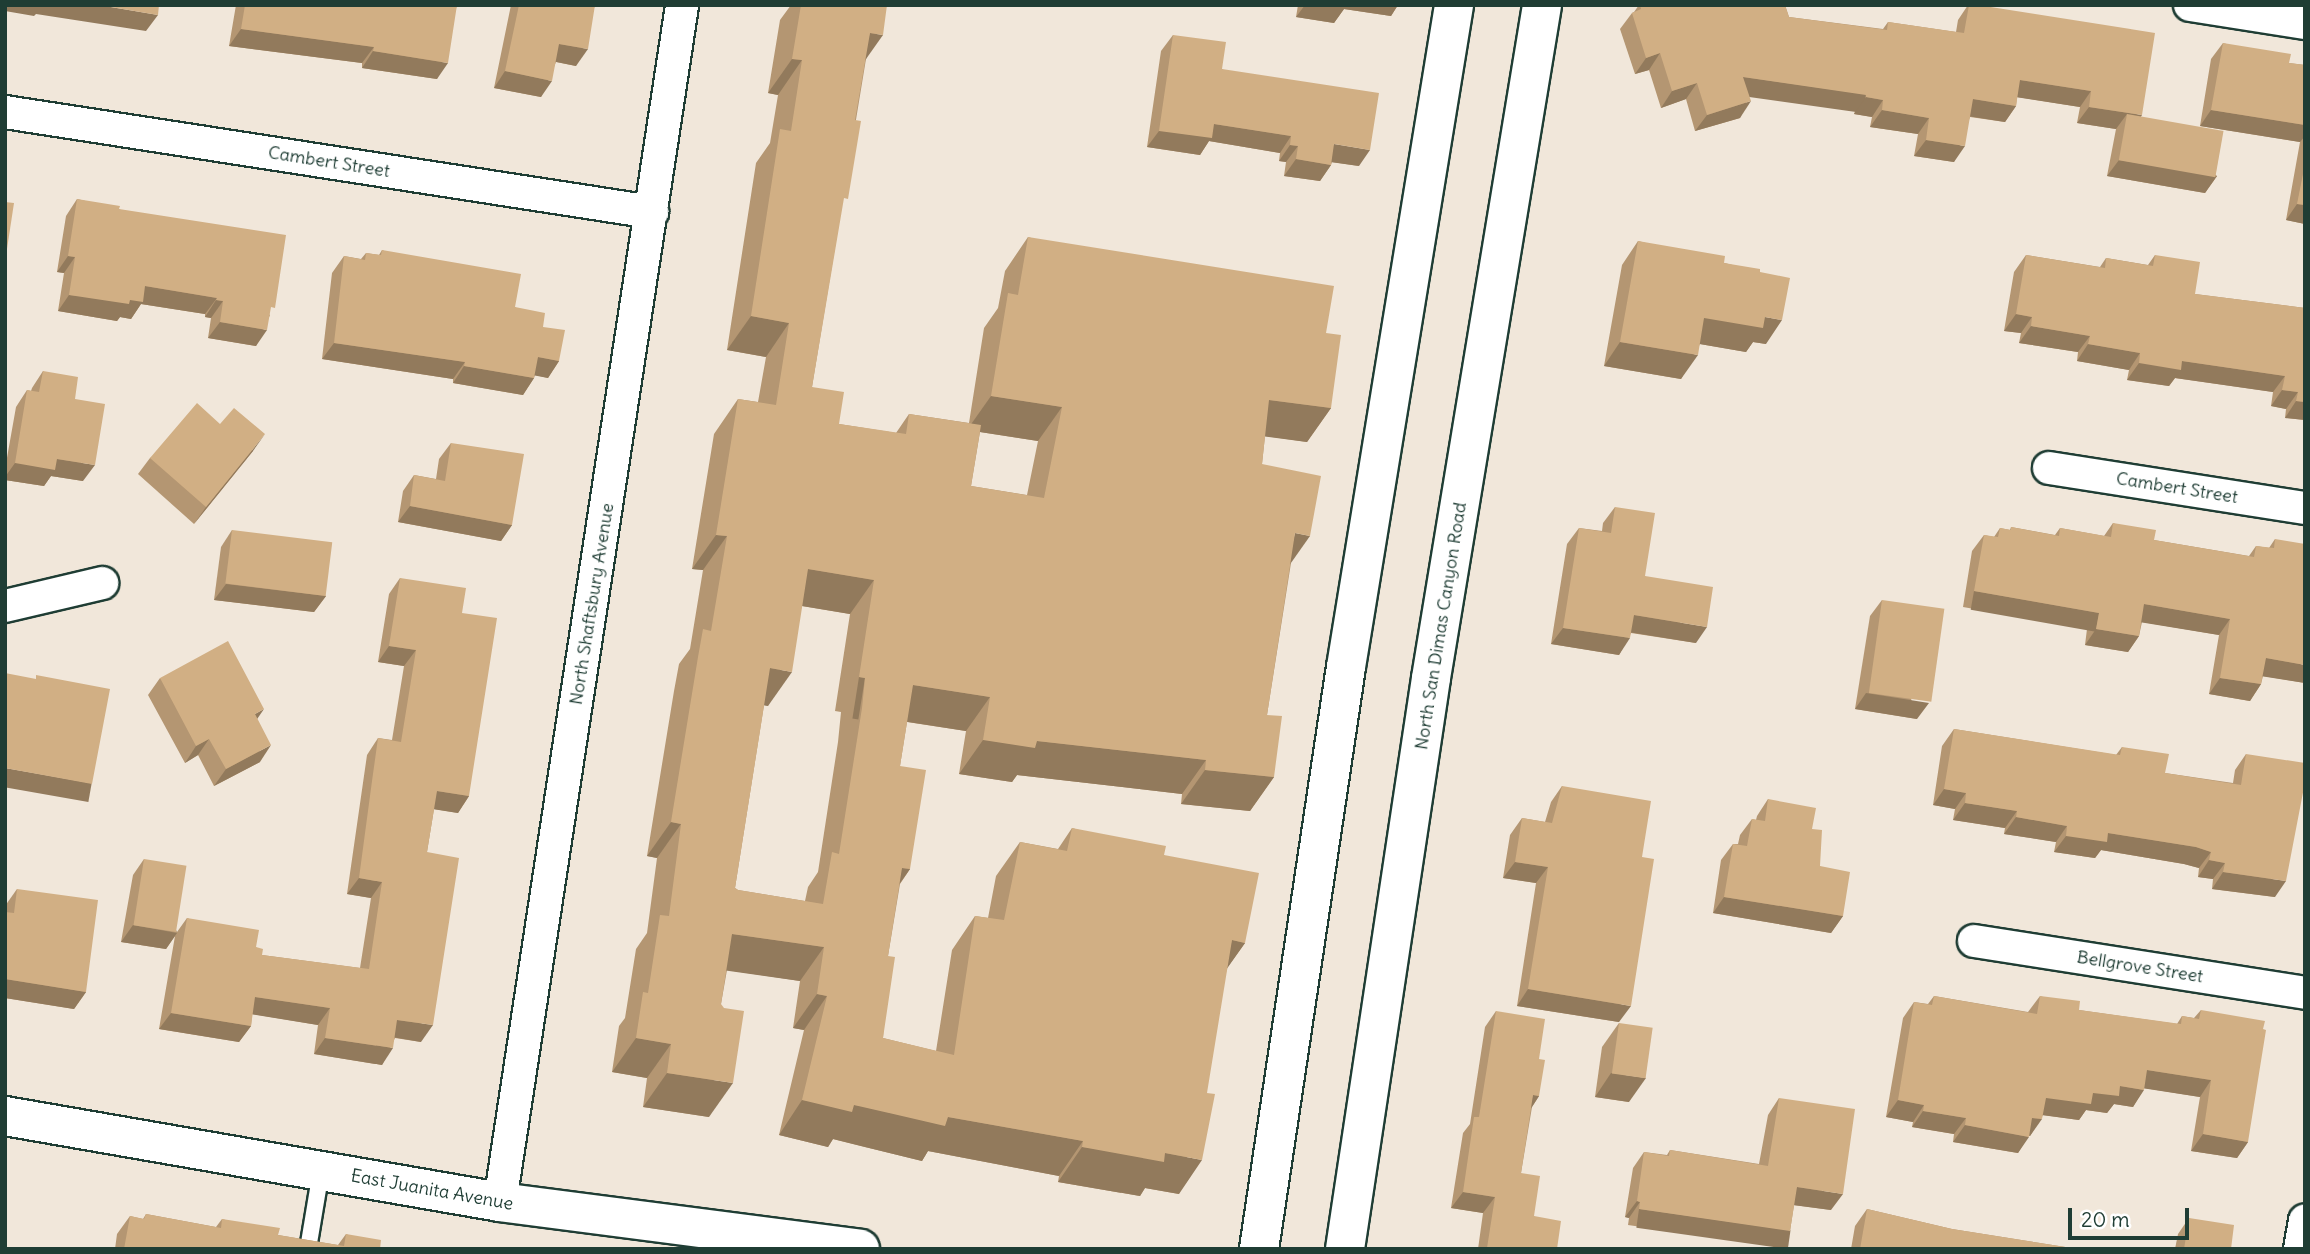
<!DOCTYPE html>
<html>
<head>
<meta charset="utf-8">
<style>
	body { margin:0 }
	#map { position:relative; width:2310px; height:1254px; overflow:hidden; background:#f1e7da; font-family:Delius,sans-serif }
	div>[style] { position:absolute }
	.roads { filter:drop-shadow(2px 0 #1f3d34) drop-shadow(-2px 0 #1f3d34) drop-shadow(0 2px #1f3d34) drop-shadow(0 -2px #1f3d34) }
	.lane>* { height:16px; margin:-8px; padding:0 8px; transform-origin:8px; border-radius:8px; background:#fff }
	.street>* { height:32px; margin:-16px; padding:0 16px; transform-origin:16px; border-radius:16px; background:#fff }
	.secondary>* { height:38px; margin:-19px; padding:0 19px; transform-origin:19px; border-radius:19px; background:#fff }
	.wall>* { inset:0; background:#b49672 }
	.shaded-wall>* { inset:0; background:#927a5c; transform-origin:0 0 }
	.building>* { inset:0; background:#d1af84; transform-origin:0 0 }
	span { translate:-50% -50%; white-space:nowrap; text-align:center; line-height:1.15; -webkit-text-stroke:6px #fff; paint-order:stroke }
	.street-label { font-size:18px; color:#1f3d34 }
	.frame { position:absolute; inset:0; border:7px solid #1f3d34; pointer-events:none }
	.scale { position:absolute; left:2068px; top:1208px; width:121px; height:32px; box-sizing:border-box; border:4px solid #1f3d34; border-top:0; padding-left:9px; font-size:21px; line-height:24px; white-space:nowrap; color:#1f3d34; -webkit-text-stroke:5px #fff; paint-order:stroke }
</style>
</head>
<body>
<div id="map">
	<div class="roads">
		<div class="lane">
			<div style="left:308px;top:1249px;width:79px;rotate:-80.5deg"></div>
		</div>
		<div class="street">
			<div style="left:2190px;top:5px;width:116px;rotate:8.9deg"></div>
			<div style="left:5px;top:112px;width:655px;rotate:8.79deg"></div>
			<div style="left:2049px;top:468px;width:259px;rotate:8.9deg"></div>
			<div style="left:5px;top:606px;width:100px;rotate:-13.3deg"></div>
			<div style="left:1974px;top:941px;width:335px;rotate:8.9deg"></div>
			<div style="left:500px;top:1202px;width:1211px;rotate:-81.35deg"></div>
			<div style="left:2300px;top:1249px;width:29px;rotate:-80deg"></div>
		</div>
		<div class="secondary">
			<div style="left:5px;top:1116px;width:502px;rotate:9.86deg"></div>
			<div style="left:500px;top:1202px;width:363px;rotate:7.4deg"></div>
			<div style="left:1259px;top:1249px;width:588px;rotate:-81.5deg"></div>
			<div style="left:1346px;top:667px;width:671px;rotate:-80.73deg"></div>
			<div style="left:1345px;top:1249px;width:577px;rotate:-81.43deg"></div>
			<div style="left:1431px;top:678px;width:682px;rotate:-80.63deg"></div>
		</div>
	</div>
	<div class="wall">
		<div style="clip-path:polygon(236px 5px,457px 5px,437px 79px,362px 68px,362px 63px,229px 46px)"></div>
		<div style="clip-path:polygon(511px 5px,595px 5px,576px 66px,556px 62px,541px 97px,494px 88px)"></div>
		<div style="clip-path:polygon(evenodd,791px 5px,887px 5px,866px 59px,812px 387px,839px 424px,896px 433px,909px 414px,969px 423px,984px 328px,998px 308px,1005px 271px,1028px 237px,1326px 333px,1331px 408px,1307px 442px,1265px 436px,1262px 464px,1291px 563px,1267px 715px,1274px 777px,1250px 811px,1181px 804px,1182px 794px,1017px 775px,1012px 782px,959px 774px,966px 731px,907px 722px,900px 766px,910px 869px,900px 884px,888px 956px,883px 1038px,936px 1051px,952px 950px,975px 916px,988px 918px,996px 876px,1020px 842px,1058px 849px,1072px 828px,1164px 855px,1245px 943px,1227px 968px,1179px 1194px,1145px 1188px,1140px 1196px,1058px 1182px,1059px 1176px,928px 1151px,922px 1161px,833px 1139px,828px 1147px,779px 1135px,804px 1030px,793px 1028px,800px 981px,727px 970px,721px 1004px,709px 1117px,643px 1107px,647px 1078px,612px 1072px,619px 1026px,625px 1018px,636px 949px,647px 933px,657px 858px,647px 856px,674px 691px,679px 664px,690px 649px,703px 570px,692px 569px,714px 434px,738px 399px,758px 402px,766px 357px,727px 350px,756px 163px,770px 143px,778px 95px,768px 93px,780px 20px,791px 5px,980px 432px,1038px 441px,1027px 495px,971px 486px,980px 432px,791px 5px,802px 606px,850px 614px,835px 711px,841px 712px,838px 742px,818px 872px,808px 887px,805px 901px,738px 890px,735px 888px,764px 705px,768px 706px,802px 606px)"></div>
		<div style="clip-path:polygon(1298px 5px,1398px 5px,1391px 16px,1344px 9px,1334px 23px,1296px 17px)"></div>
		<div style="clip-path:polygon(1639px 5px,1785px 5px,1789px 17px,1883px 29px,1888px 22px,1956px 32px,1958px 20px,1968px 5px,1978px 5px,2141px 117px,2217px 176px,2205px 193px,2107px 176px,2116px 129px,2077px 123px,2080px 107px,2017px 97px,2016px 106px,2005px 122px,1970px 117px,1954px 162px,1914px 156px,1918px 134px,1870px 127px,1872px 117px,1854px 114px,1855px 111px,1749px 96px,1740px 118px,1695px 131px,1686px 99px,1661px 108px,1649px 70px,1635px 74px,1620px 29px,1632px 13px,1634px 12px)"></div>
		<div style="clip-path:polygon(1173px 35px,1222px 69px,1359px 166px,1332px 162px,1331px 165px,1320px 181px,1284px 176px,1286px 162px,1279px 161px,1280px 153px,1209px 141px,1200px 155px,1147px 147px,1161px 51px)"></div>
		<div style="clip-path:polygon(2223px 43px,2289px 63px,2305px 65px,2305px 224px,2286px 220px,2300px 142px,2200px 126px,2211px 59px)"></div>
		<div style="clip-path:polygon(77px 199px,119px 209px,270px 315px,256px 346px,208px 338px,211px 318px,205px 317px,205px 314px,141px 304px,131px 319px,120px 317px,117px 321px,58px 311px,64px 273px,57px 272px,66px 216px)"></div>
		<div style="clip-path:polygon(1638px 241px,1760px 272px,1766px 344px,1753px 342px,1746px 352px,1700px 344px,1681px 379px,1604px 366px,1622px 265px)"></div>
		<div style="clip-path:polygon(382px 250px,515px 307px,543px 327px,559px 361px,548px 378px,535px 375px,534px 378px,523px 395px,453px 383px,453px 379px,322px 359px,332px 273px,344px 256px,361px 259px,366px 253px,379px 255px)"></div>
		<div style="clip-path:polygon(2026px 255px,2100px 267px,2106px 258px,2148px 265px,2155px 255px,2195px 294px,2305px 308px,2305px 420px,2285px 418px,2286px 409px,2271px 406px,2273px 392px,2175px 378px,2169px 386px,2127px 380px,2129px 370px,2077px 361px,2078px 352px,2019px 343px,2021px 333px,2004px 331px,2014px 272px)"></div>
		<div style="clip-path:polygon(43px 371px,75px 399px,83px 481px,51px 476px,44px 486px,5px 480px,5px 469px,16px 407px,27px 390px,31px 391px,32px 388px)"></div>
		<div style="clip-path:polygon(220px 424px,253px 451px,194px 524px,138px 474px,150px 458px)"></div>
		<div style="clip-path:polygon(451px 443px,512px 525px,501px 541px,398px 522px,403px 491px,414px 475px,436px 479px,439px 459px)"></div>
		<div style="clip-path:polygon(1615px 507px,1645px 576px,1696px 643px,1631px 633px,1619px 655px,1551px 644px,1567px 544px,1579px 528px,1602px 531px,1603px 523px)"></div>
		<div style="clip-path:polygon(2113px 523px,2154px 540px,2249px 556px,2256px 546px,2269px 548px,2275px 539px,2305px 683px,2263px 676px,2261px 684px,2250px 701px,2209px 694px,2219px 635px,2142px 622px,2139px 636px,2128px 652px,2085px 645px,2087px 629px,1963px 607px,1972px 551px,1984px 535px,1994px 537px,2000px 528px,2010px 530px,2011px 527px,2055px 535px,2060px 528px,2104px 536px)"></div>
		<div style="clip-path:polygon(232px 530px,326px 596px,314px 612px,214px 600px,221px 547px)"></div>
		<div style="clip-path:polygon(400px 578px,462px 613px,469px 796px,458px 813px,434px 809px,427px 852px,421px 1042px,395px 1038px,382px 1065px,314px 1054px,318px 1025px,252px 1014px,251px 1026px,239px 1042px,159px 1029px,175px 936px,166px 949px,121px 942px,133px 875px,144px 859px,177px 932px,187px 918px,256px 947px,262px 955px,360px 968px,371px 898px,347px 894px,367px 755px,378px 738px,392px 740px,404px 666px,378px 662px,389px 594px)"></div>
		<div style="clip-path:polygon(1882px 600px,1917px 719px,1855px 709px,1870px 616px)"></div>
		<div style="clip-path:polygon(160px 678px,257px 719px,260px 762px,214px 786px,198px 755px,185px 763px,148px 695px)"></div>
		<div style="clip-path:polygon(1954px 729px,2116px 755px,2122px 747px,2165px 773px,2233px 783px,2235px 770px,2246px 754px,2275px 897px,2212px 889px,2213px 879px,2198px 877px,2199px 868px,2184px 864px,2101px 850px,2095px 858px,2054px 852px,2056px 842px,2004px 834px,2005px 828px,1953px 820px,1955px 809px,1933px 805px,1942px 746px)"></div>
		<div style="clip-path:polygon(1562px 786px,1642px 857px,1619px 1022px,1517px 1006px,1536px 883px,1503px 878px,1510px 835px,1522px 818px,1545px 822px,1551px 802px)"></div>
		<div style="clip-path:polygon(1768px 799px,1812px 829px,1820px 866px,1843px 916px,1831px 933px,1713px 913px,1721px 860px,1733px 844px,1738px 844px,1740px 835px,1752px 819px,1756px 820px,1757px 816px)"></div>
		<div style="clip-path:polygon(17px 889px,86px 992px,74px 1009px,5px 998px,5px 906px)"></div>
		<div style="clip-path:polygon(1934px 996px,2028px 1012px,2040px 996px,2079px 1010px,2177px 1024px,2182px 1016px,2194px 1018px,2201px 1010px,2248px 1142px,2237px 1158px,2191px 1151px,2200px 1097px,2144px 1088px,2133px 1107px,2114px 1104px,2107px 1113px,2086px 1110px,2079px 1120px,2043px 1115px,2030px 1136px,2029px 1135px,2018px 1153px,1953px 1142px,1954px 1134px,1912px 1127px,1913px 1122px,1886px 1117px,1903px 1018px,1914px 1002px,1928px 1004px)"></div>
		<div style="clip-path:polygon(1496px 1011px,1539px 1059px,1539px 1096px,1532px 1107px,1521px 1173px,1534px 1216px,1557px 1249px,1478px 1249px,1483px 1213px,1451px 1208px,1463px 1133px,1470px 1124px,1485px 1027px)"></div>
		<div style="clip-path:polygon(1619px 1023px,1629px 1102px,1595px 1097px,1602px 1047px)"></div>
		<div style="clip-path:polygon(1779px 1098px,1831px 1210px,1794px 1205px,1790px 1231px,1779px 1247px,1628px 1225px,1629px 1218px,1625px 1217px,1633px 1168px,1644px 1152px,1667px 1155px,1670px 1150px,1759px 1164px,1768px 1115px)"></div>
		<div style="clip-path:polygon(1867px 1209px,1952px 1229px,2078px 1249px,1851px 1249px,1855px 1226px)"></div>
		<div style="clip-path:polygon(146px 1214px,216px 1227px,222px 1219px,278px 1235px,338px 1245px,346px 1234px,380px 1249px,115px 1249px,117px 1234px,130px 1216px,143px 1219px)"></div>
		<div style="clip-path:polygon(2189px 1218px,2231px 1249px,2175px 1249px,2178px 1234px)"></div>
	</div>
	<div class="shaded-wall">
		<div style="clip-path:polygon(5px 5px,99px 5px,158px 15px,146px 31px,36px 14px,34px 16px,5px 11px)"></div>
		<div style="clip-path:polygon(1305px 5px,1338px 6px,1398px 5px,1391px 16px,1344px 9px,1334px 23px,1296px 17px)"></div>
		<div style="clip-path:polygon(241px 29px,374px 47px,362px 63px,229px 46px)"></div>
		<div style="clip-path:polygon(870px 33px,883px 35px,859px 69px)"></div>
		<div style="clip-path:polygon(559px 44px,588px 49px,576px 66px,547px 60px)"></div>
		<div style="clip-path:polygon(373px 51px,448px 63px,437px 79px,362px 68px)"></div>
		<div style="clip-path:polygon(1660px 53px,1649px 70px,1635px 74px,1646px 58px)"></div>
		<div style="clip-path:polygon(792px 59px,802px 60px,778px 95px,768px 93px)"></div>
		<div style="clip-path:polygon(505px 71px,552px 81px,541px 97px,494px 88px)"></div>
		<div style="left:1743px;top:77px;width:124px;height:19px;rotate:8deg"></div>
		<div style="clip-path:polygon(2020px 80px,2091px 91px,2080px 107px,2009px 96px)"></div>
		<div style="clip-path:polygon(1697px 83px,1686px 99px,1661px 108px,1672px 91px)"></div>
		<div style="clip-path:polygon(1866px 97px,1883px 100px,1872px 117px,1854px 114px)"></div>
		<div style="clip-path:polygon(1973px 99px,2016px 106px,2005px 122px,1961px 115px)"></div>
		<div style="clip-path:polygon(1751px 101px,1740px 118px,1695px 131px,1707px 115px)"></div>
		<div style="clip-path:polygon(2089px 107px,2142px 115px,2131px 132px,2127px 114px,2116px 129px,2077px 123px)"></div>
		<div style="clip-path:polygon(1882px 110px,1929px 118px,1918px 134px,1870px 127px)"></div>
		<div style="clip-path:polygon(2211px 110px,2305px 125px,2305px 136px,2300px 142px,2200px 126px)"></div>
		<div style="clip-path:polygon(1214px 124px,1291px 136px,1280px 153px,1209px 141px,1200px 155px,1147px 147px,1159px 131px)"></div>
		<div style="clip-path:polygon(1926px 140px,1965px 146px,1954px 162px,1914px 156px)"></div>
		<div style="clip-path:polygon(1334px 144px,1370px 150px,1359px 166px,1323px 161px)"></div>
		<div style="clip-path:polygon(1290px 145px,1298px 146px,1286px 162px,1279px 161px)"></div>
		<div style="clip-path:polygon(1296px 159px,1331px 165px,1320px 181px,1284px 176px)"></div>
		<div style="clip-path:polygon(2119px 160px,2217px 176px,2205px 193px,2107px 176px)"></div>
		<div style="clip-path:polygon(2297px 204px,2305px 205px,2305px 224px,2286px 220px)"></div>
		<div style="clip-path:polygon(68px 256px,75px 257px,64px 273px,57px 272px)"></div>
		<div style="clip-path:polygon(145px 286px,217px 298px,205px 314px,141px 304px,131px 319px,120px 317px,117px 321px,58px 311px,69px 295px,130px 300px)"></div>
		<div style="clip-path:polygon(216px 300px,223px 301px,211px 318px,205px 317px)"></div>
		<div style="clip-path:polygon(2016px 314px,2032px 317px,2021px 333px,2004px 331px)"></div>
		<div style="clip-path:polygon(751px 316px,789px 323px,766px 357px,727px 350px)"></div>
		<div style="clip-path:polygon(1765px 317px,1782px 320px,1766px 344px,1753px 342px,1746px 352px,1688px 342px,1704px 318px)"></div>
		<div style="clip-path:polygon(220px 322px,267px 330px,256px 346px,208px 338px)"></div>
		<div style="clip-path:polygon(2031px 326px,2090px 336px,2078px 352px,2019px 343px)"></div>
		<div style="clip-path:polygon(1620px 342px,1698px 355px,1681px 379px,1604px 366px)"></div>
		<div style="clip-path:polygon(334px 343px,465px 362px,453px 379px,322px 359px)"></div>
		<div style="clip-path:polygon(2088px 344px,2140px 353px,2129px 370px,2077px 361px)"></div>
		<div style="clip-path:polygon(538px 357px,559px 361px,548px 378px,527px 374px)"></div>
		<div style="clip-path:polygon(2182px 361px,2285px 376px,2273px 392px,2175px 378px,2169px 386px,2127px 380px,2139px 363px)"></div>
		<div style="clip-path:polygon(464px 366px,534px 378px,523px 395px,453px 383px)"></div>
		<div style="clip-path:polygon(2282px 390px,2298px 392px,2286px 409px,2271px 406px)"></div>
		<div style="clip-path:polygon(991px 396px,1062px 407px,1038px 441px,967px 430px)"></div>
		<div style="clip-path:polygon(1269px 400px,1331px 408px,1307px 442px,1246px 434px)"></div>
		<div style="clip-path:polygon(2296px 401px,2305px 402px,2305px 420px,2285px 418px)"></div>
		<div style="clip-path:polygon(265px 434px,253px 451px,194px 524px,206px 507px)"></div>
		<div style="clip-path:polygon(57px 459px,95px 465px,83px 481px,51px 476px,44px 486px,5px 480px,5px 477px,15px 463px)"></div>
		<div style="clip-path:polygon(410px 506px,512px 525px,501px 541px,398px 522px)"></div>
		<div style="clip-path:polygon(1295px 533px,1310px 536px,1286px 570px)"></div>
		<div style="clip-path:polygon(716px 535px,727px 536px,703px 570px,692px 569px)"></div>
		<div style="clip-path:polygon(808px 569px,874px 580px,850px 614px,784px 603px)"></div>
		<div style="clip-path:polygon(226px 584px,326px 596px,314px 612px,214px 600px)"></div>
		<div style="left:1974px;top:591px;width:127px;height:19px;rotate:10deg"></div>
		<div style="clip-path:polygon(2144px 604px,2230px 619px,2219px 635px,2133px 621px)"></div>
		<div style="clip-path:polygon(1634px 615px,1707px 627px,1696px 643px,1622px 631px)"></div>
		<div style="clip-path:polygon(1563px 628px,1630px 638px,1619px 655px,1551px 644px)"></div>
		<div style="clip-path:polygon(2096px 629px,2139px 636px,2128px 652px,2085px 645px)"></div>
		<div style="clip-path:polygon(389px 646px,416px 650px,404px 666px,378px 662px)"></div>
		<div style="clip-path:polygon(2266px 658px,2305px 665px,2305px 683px,2254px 675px)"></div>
		<div style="clip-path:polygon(770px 668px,792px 672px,768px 706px,746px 702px)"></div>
		<div style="left:859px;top:677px;width:6px;height:42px;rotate:9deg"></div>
		<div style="clip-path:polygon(2220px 678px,2261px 684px,2250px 701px,2209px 694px)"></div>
		<div style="clip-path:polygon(913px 685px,990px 697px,966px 731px,889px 719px)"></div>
		<div style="clip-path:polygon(1866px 693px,1929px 703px,1917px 719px,1855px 709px)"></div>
		<div style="clip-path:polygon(264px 709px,253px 725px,255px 714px)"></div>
		<div style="clip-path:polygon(209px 739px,198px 755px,185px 763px,196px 746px)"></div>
		<div style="clip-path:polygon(983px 740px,1037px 741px,1206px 760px,1182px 794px,1017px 775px,1012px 782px,959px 774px)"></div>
		<div style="clip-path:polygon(271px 745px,260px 762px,214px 786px,226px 769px)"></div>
		<div style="left:5px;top:768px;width:88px;height:19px;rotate:10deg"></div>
		<div style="clip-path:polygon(1205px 770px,1274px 777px,1250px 811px,1181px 804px)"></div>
		<div style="clip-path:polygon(1944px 789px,1966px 793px,1955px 809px,1933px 805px)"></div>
		<div style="clip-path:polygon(437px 791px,469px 796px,458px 813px,426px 808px)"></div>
		<div style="clip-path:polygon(1965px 803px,2017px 811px,2005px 828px,1953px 820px)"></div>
		<div style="clip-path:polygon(2016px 817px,2067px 826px,2056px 842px,2004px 834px)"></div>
		<div style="clip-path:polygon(671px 822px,681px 824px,657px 858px,647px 856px)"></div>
		<div style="clip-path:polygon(2108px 833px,2196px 847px,2211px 852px,2199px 868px,2184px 864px,2101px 850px,2095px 858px,2054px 852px,2066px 836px)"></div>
		<div style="clip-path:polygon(2209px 860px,2225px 863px,2213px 879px,2198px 877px)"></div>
		<div style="clip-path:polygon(1515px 862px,1548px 867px,1536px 883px,1503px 878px)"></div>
		<div style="clip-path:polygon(902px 868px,910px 869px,886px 903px)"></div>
		<div style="clip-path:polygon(2223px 872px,2286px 881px,2275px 897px,2212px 889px)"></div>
		<div style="clip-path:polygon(359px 878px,382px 882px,371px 898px,347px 894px)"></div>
		<div style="clip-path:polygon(1724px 897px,1843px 916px,1831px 933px,1713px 913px)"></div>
		<div style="clip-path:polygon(133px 925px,177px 933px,166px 949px,121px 942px)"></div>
		<div style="clip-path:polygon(732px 934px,824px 947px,800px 981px,708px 968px)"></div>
		<div style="clip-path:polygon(1232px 940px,1245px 943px,1221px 977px)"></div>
		<div style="clip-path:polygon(5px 979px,86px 992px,74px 1009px,5px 998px)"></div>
		<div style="clip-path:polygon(1528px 989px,1631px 1006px,1619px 1022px,1517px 1006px)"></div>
		<div style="clip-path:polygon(817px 994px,827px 996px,804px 1030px,793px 1028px)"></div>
		<div style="clip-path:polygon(255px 997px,330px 1008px,318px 1025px,244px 1013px)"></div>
		<div style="clip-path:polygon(171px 1013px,251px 1026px,239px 1042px,159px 1029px)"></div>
		<div style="clip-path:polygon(397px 1020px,433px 1025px,421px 1042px,386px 1036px)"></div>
		<div style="clip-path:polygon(325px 1038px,393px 1048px,382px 1065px,314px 1054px)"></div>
		<div style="clip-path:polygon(636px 1038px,671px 1044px,647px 1078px,612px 1072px)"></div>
		<div style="clip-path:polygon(2147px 1070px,2211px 1080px,2200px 1097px,2135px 1087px)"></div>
		<div style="clip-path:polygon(667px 1073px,733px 1083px,709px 1117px,643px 1107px)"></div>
		<div style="clip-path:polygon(1611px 1073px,1646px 1078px,1629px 1102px,1595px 1097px)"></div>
		<div style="clip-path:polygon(2120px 1086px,2144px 1090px,2133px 1107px,2114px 1104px,2107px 1113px,2086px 1110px,2079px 1120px,2034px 1114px,2046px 1098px,2093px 1093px)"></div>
		<div style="clip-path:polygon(1533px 1095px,1539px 1096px,1528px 1113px)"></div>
		<div style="clip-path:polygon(802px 1100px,854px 1105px,948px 1117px,1083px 1141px,1059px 1176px,928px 1151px,922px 1161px,833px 1139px,828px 1147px,779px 1135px)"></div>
		<div style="clip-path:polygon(1898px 1100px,1924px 1105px,1913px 1122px,1886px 1117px)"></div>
		<div style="clip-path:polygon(1923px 1111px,1966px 1118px,1954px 1134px,1912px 1127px)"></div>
		<div style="clip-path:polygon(2032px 1118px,2042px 1119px,2030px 1136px,2021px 1134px)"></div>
		<div style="clip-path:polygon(1965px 1125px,2029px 1137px,2018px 1153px,1953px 1142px)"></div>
		<div style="clip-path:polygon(2203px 1134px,2248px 1142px,2237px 1158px,2191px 1151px)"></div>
		<div style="clip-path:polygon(1082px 1147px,1165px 1153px,1202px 1160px,1179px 1194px,1145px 1188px,1140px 1196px,1058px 1182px)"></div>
		<div style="clip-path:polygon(1797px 1187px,1843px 1194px,1831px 1210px,1785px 1204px)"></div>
		<div style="clip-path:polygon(1463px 1192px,1495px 1197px,1483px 1213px,1451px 1208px)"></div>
		<div style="clip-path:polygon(1637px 1201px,1640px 1202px,1629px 1218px,1625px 1217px)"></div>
		<div style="left:1639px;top:1209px;width:153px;height:19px;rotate:8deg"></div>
	</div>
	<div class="building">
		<div style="clip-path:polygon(99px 5px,159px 5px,158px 15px)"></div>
		<div style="clip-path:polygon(245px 5px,457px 5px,448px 63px,373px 51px,374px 47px,241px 29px)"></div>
		<div style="clip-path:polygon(519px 5px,595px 5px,588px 49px,559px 44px,552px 81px,505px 71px)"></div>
		<div style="clip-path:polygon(evenodd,801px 5px,887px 5px,883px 35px,870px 33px,855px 120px,861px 121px,848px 199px,844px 198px,812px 387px,844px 392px,839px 424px,906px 434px,909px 414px,981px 425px,971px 486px,1044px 498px,1062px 407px,991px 396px,1008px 293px,1018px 295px,1028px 237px,1334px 286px,1326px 333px,1341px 335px,1331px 408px,1269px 400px,1262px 464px,1321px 476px,1310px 536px,1295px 533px,1267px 715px,1282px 716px,1274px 777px,1205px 770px,1206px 760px,1037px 741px,1035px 748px,983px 740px,990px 697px,913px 685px,900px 766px,926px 770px,910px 869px,902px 868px,888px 956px,895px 957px,883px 1038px,954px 1055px,975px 916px,1004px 920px,1020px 842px,1067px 851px,1072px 828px,1166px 846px,1164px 855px,1259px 873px,1245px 943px,1232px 940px,1207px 1093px,1215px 1094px,1202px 1160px,1165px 1153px,1164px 1162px,1082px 1147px,1083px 1141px,948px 1117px,945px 1126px,854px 1105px,852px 1112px,802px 1100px,827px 996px,817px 994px,824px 947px,732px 934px,721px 1004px,724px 1008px,744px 1011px,733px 1083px,667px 1073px,671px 1044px,636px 1038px,643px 992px,648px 993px,660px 915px,669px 916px,681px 824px,671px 822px,698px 657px,703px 629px,711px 631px,727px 536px,716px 535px,738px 399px,776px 405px,789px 323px,751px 316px,780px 129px,791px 131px,802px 60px,792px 59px,801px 5px,808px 569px,874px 580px,859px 677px,865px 678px,862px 708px,839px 854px,832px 852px,823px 904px,738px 890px,735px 888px,770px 668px,792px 672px,808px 569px)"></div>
		<div style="clip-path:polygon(1640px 5px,1785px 5px,1789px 17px,1887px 30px,1888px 22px,1964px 33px,1969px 5px,1978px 5px,2155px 33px,2142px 115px,2089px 107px,2091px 91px,2020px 80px,2016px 106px,1973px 99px,1965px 146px,1926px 140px,1929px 118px,1882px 110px,1883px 100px,1866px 97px,1866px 95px,1743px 77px,1751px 101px,1707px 115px,1697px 83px,1672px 91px,1660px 53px,1646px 58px,1632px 13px,1641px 9px)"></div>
		<div style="clip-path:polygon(1173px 35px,1226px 42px,1222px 69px,1379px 93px,1370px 150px,1334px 144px,1331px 165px,1296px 159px,1298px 146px,1290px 145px,1291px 136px,1214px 124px,1212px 138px,1159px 131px)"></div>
		<div style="clip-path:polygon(2223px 43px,2291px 54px,2289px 63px,2305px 65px,2305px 125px,2211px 110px)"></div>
		<div style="left:2127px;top:114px;width:98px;height:47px;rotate:10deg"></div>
		<div style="clip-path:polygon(2305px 164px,2305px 205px,2297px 204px)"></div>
		<div style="clip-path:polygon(77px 199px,120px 206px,119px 209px,286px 235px,275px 308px,271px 307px,267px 330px,220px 322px,223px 301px,216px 300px,217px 298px,145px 286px,143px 302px,130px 300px,129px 304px,69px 295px,75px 257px,68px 256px)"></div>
		<div style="clip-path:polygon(5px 202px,14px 203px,5px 262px)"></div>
		<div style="clip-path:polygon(1638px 241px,1725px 256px,1724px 263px,1760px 269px,1760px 272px,1790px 278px,1782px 320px,1765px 317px,1763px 328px,1704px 318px,1698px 355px,1620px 342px)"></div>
		<div style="clip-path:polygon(382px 250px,521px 274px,515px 307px,545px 313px,543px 327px,565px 330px,559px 361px,538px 357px,534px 378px,464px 366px,465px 362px,334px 343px,344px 256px,365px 260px,366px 253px,381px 255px)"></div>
		<div style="clip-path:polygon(2026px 255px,2105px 268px,2106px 258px,2153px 266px,2155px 255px,2200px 262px,2195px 294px,2305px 308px,2305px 402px,2296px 401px,2298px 392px,2282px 390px,2285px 376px,2182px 361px,2181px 370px,2139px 363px,2140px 353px,2088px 344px,2090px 336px,2031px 326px,2032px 317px,2016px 314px)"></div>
		<div style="clip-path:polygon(43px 371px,78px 377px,75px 399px,105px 404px,95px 465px,57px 459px,55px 470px,15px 463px,27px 390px,39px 392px)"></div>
		<div style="clip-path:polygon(197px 403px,220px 424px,234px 408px,265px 434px,206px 507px,150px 458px)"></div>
		<div style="clip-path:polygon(451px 443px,524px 454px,512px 525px,410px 506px,414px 475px,445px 481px)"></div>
		<div style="clip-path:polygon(1615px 507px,1655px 513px,1645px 576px,1713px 587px,1707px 627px,1634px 615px,1630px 638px,1563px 628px,1579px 528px,1611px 533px)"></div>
		<div style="clip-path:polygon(2113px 523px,2156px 530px,2154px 540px,2254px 557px,2256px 546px,2274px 548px,2275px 539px,2305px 544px,2305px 665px,2266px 658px,2261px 684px,2220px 678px,2230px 619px,2144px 604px,2139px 636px,2096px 629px,2099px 613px,1974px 591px,1984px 535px,1998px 537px,2000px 528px,2011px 530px,2011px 527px,2059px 536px,2060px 528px,2111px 537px)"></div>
		<div style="left:232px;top:530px;width:101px;height:54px;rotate:7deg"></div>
		<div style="clip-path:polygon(400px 578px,466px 588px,462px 613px,497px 618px,469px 796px,437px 791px,427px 852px,459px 858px,433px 1025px,397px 1020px,393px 1048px,325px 1038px,330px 1008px,255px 997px,251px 1026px,171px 1013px,187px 918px,259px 930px,256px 947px,263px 949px,262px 955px,369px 969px,382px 882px,359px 878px,372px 781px,378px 738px,401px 742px,416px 650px,389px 646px)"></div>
		<div style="left:1882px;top:600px;width:63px;height:94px;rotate:8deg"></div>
		<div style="clip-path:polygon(228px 641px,264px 709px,255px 714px,271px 745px,226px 769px,209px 739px,196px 746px,160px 678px)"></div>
		<div style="clip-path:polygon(5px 673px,36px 679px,36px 675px,110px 689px,92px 784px,5px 768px)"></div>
		<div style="clip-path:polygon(1954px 729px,2120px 755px,2122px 747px,2169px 754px,2165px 773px,2241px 785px,2246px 754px,2305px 763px,2305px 782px,2286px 881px,2223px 872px,2225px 863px,2209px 860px,2211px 852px,2196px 847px,2108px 833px,2107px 842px,2066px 836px,2067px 826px,2016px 817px,2017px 811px,1965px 803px,1966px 793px,1944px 789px)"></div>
		<div style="clip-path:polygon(1562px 786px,1651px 801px,1642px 857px,1654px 859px,1631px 1006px,1528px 989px,1548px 867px,1515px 862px,1522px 818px,1552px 823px)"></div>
		<div style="clip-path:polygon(1768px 799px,1816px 808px,1812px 829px,1822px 830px,1820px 866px,1850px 872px,1843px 916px,1724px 897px,1733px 844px,1747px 846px,1752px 819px,1765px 821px)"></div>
		<div style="left:144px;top:859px;width:43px;height:67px;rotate:9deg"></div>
		<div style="clip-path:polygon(17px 889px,98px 900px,86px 992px,5px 979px,5px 912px,14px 913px)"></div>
		<div style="clip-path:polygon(1934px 996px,2037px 1014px,2040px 996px,2080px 1001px,2079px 1010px,2181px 1024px,2182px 1016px,2199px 1019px,2201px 1010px,2265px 1021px,2263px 1029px,2266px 1030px,2248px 1142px,2203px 1134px,2211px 1080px,2147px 1070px,2144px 1090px,2120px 1086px,2119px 1096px,2093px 1093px,2091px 1104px,2046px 1098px,2042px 1119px,2032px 1118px,2029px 1137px,1965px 1125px,1966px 1118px,1923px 1111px,1924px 1105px,1898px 1100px,1914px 1002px,1932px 1005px)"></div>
		<div style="clip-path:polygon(1496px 1011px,1545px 1019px,1539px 1059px,1545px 1060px,1539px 1096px,1533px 1095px,1521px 1173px,1540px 1176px,1534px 1216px,1561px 1221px,1557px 1249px,1487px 1248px,1495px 1197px,1463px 1192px,1474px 1117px,1479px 1117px)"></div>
		<div style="left:1619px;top:1023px;width:34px;height:51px;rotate:8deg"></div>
		<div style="clip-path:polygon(1779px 1098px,1855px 1109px,1843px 1194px,1797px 1187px,1790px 1231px,1639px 1209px,1640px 1202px,1637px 1201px,1644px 1152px,1669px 1156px,1670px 1150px,1768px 1166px)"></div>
		<div style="clip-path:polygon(1867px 1209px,1952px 1229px,2078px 1249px,1860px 1249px)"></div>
		<div style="clip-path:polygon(146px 1214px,221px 1228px,222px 1219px,280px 1228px,278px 1235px,344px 1246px,346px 1234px,381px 1240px,380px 1249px,124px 1249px,130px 1216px,144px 1219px)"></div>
		<div style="clip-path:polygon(2189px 1218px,2234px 1225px,2231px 1249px,2184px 1249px)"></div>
	</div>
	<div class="street-label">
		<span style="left:329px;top:162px;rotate:9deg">Cambert Street</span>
		<span style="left:2177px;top:488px;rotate:9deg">Cambert Street</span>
		<span style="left:592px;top:604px;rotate:-81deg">North Shaftsbury Avenue</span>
		<span style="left:1441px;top:626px;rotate:-81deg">North San Dimas Canyon Road</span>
		<span style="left:2140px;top:967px;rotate:9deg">Bellgrove Street</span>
		<span style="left:432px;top:1190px;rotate:10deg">East Juanita Avenue</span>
	</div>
	<div class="frame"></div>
	<div class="scale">20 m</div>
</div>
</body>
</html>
